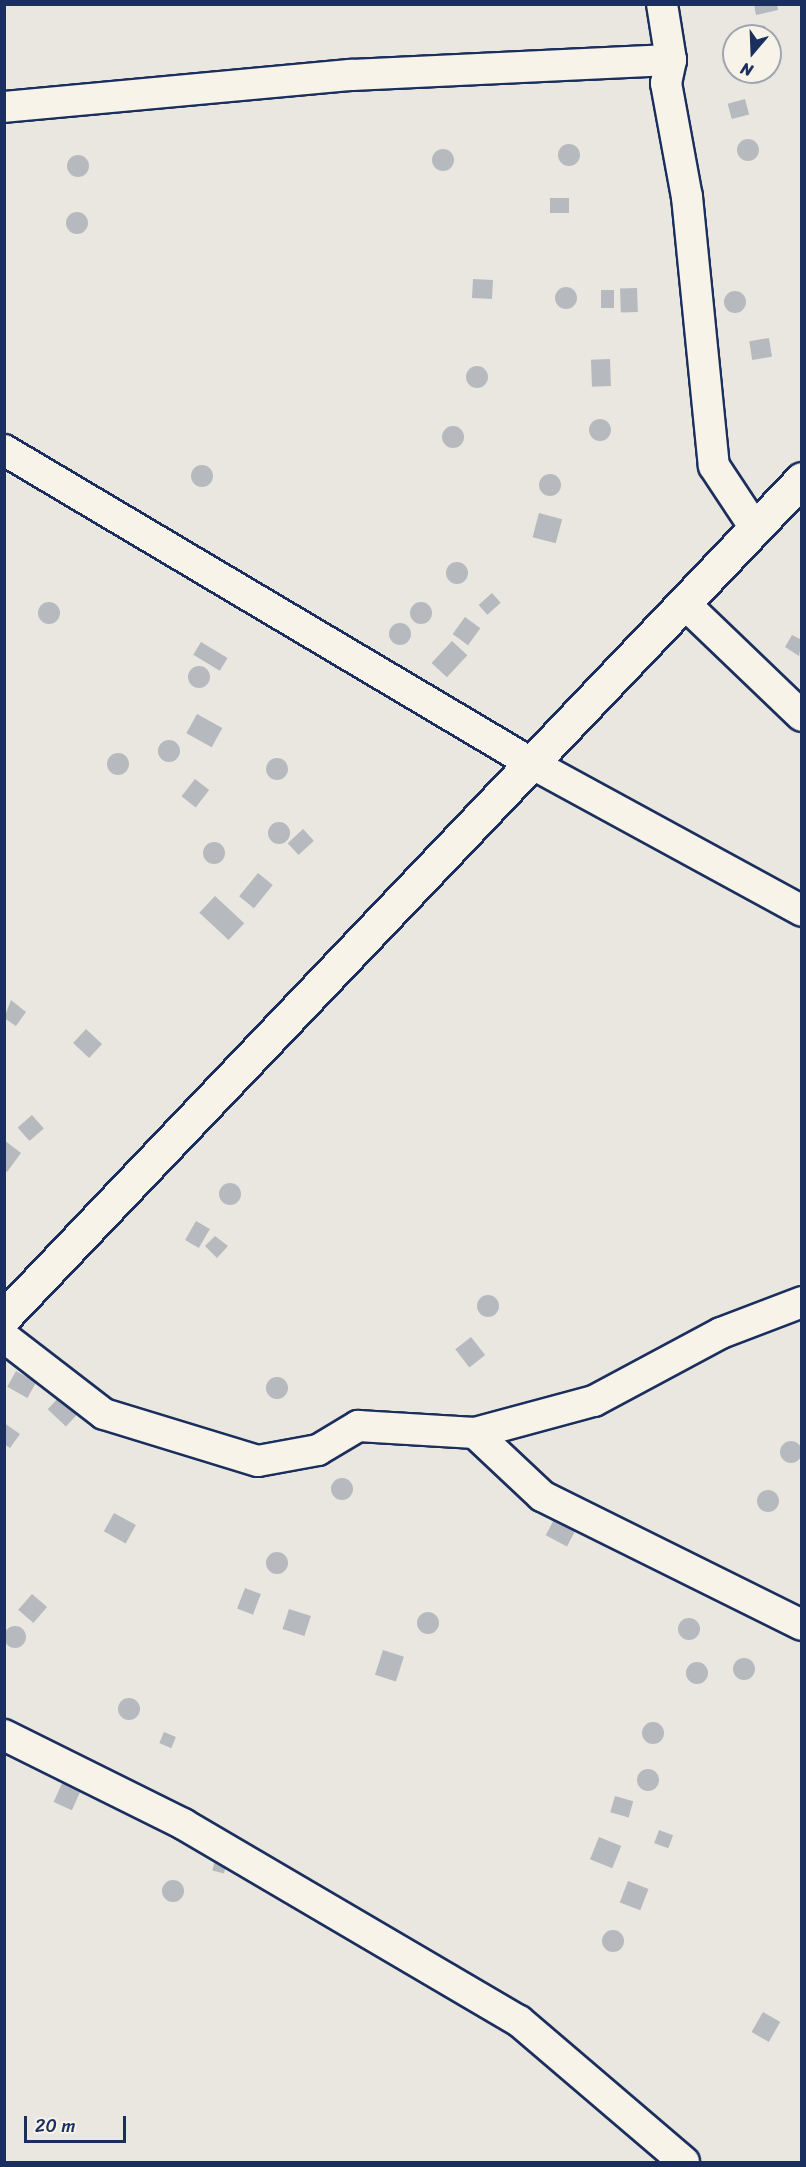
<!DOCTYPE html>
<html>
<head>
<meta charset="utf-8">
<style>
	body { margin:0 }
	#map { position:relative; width:806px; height:2167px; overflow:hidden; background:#eae7e0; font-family:Sriracha,sans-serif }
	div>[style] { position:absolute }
	.building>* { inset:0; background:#b6babf; transform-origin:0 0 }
	.round { border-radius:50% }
	.roads { filter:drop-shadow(2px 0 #1b2f5e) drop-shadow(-2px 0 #1b2f5e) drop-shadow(0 2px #1b2f5e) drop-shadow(0 -2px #1b2f5e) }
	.minor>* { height:30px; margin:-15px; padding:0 15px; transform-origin:15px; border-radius:15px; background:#f7f3e8 }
	.secondary>* { height:33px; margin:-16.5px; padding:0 16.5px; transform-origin:16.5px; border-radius:16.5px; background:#f7f3e8 }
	span { translate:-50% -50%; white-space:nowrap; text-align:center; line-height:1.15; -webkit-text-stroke:6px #f7f3e8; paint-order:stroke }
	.frame { position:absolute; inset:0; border:6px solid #1b2f5e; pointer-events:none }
	.north { position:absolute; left:722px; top:24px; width:60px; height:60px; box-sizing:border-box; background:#f7f3e8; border:2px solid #9fa5b1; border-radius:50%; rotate:199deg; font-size:16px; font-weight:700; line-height:24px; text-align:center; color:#1b2f5e }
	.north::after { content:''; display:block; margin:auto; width:21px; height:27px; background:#1b2f5e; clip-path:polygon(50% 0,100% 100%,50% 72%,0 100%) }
	.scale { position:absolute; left:24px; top:2116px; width:102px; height:27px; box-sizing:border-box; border:3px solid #1b2f5e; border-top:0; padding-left:8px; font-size:18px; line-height:21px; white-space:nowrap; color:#1b2f5e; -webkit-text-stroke:4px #f7f3e8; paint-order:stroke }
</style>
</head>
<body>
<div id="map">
	<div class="building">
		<div style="clip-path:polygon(754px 4px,777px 4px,778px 10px,756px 15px)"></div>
		<div style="clip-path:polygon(758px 25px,765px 26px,770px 36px,749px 36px,752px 28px)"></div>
		<div style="left:745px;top:99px;width:16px;height:18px;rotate:75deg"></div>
		<div class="round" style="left:737px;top:139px;width:22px;height:22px"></div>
		<div class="round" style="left:558px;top:144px;width:22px;height:22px"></div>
		<div class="round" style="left:432px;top:149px;width:22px;height:22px"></div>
		<div class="round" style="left:67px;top:155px;width:22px;height:22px"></div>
		<div style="left:550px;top:198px;width:19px;height:15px"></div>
		<div class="round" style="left:66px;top:212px;width:22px;height:22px"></div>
		<div style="left:473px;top:279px;width:20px;height:19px;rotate:3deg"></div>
		<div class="round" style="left:555px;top:287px;width:22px;height:22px"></div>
		<div style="left:637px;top:288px;width:24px;height:17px;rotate:88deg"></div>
		<div style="left:601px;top:290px;width:13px;height:18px"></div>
		<div class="round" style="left:724px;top:291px;width:22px;height:22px"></div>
		<div style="left:769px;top:338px;width:19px;height:20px;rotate:81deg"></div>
		<div style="left:610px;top:359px;width:27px;height:19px;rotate:88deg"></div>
		<div class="round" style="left:466px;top:366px;width:22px;height:22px"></div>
		<div class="round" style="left:589px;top:419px;width:22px;height:22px"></div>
		<div class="round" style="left:442px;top:426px;width:22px;height:22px"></div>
		<div class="round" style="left:191px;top:465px;width:22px;height:22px"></div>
		<div class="round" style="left:539px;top:474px;width:22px;height:22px"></div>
		<div style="left:539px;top:513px;width:24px;height:25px;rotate:15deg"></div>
		<div class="round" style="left:446px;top:562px;width:22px;height:22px"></div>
		<div style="left:492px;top:593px;width:13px;height:18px;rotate:48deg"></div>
		<div class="round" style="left:410px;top:602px;width:22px;height:22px"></div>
		<div class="round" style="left:38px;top:602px;width:22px;height:22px"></div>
		<div style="left:465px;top:617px;width:19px;height:21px;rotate:36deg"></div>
		<div class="round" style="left:389px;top:623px;width:22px;height:22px"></div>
		<div style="clip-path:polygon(792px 635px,802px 640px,799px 656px,785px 647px)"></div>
		<div style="left:452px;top:641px;width:21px;height:30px;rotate:43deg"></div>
		<div style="left:201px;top:642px;width:31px;height:15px;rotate:31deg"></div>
		<div class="round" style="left:188px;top:666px;width:22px;height:22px"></div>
		<div style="left:197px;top:714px;width:29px;height:22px;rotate:29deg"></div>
		<div class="round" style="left:158px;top:740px;width:22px;height:22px"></div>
		<div class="round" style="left:107px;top:753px;width:22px;height:22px"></div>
		<div class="round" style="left:266px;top:758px;width:22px;height:22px"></div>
		<div style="left:195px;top:779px;width:18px;height:22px;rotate:38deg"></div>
		<div class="round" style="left:268px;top:822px;width:22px;height:22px"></div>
		<div style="left:303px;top:829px;width:16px;height:21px;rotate:47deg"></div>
		<div class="round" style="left:203px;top:842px;width:22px;height:22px"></div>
		<div style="left:258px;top:873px;width:19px;height:30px;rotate:39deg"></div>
		<div style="left:215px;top:896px;width:40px;height:23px;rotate:43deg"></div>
		<div style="clip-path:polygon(11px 1000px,26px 1012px,16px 1026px,4px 1018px)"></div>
		<div style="left:86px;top:1029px;width:22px;height:19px;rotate:43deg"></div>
		<div style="left:32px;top:1115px;width:18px;height:19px;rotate:49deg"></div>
		<div style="clip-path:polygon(4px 1140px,21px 1153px,7px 1172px,4px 1170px)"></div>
		<div class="round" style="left:219px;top:1183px;width:22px;height:22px"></div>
		<div style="left:196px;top:1221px;width:16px;height:22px;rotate:30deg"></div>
		<div style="clip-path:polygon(215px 1236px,228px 1246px,217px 1258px,205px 1246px)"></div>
		<div class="round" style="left:477px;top:1295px;width:22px;height:22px"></div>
		<div style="left:471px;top:1337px;width:23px;height:20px;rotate:52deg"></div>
		<div style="left:16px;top:1371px;width:23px;height:18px;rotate:29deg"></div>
		<div class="round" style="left:266px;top:1377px;width:22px;height:22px"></div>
		<div style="left:62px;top:1394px;width:25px;height:21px;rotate:43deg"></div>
		<div style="clip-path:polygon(4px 1423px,20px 1434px,10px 1448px,4px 1444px)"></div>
		<div class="round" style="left:780px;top:1441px;width:22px;height:22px"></div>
		<div class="round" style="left:331px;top:1478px;width:22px;height:22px"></div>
		<div class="round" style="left:757px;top:1490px;width:22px;height:22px"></div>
		<div style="left:114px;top:1513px;width:25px;height:21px;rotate:29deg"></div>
		<div style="left:557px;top:1514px;width:24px;height:24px;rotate:28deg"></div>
		<div class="round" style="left:266px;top:1552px;width:22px;height:22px"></div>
		<div style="left:245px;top:1588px;width:17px;height:22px;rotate:21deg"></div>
		<div style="left:32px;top:1594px;width:20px;height:21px;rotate:41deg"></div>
		<div style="left:289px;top:1609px;width:23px;height:21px;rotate:18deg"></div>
		<div class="round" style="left:417px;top:1612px;width:22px;height:22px"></div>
		<div class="round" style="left:678px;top:1618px;width:22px;height:22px"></div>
		<div class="round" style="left:4px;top:1626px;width:22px;height:22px"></div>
		<div style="left:383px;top:1650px;width:22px;height:26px;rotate:18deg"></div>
		<div class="round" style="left:733px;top:1658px;width:22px;height:22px"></div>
		<div class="round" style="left:686px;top:1662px;width:22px;height:22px"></div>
		<div class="round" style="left:118px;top:1698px;width:22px;height:22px"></div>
		<div class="round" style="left:642px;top:1722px;width:22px;height:22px"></div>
		<div style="left:164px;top:1732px;width:13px;height:12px;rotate:23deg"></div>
		<div class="round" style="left:637px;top:1769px;width:22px;height:22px"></div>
		<div style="left:63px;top:1781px;width:20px;height:23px;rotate:24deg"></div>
		<div style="left:615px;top:1796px;width:19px;height:17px;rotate:16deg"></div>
		<div style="left:659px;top:1830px;width:15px;height:14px;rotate:20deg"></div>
		<div style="left:599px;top:1837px;width:24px;height:24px;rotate:22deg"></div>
		<div style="left:216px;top:1856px;width:12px;height:15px;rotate:14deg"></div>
		<div class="round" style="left:162px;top:1880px;width:22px;height:22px"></div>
		<div style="left:628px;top:1881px;width:22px;height:23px;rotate:21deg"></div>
		<div class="round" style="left:602px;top:1930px;width:22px;height:22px"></div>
		<div style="left:763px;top:2012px;width:20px;height:23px;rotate:30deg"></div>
	</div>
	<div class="roads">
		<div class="minor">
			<div style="left:662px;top:4px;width:57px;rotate:80.9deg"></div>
			<div style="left:671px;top:60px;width:24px;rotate:102deg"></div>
			<div style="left:666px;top:83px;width:116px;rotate:79.6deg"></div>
			<div style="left:687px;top:197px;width:270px;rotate:84.3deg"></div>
			<div style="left:714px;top:466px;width:74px;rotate:56.5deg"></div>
			<div style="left:4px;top:107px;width:348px;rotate:-5.3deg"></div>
			<div style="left:351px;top:75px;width:320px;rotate:-2.7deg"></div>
			<div style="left:4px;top:450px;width:613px;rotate:30.71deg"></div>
			<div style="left:531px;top:763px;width:309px;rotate:28.6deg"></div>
			<div style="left:684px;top:603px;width:163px;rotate:43.8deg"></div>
			<div style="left:4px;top:1337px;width:126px;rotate:37.6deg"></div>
			<div style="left:104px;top:1414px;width:161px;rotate:17deg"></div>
			<div style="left:258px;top:1461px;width:61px;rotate:-10.4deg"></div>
			<div style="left:318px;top:1450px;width:47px;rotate:-31deg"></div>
			<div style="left:358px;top:1426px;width:117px;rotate:3.4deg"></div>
			<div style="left:475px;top:1433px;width:123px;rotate:-15.1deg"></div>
			<div style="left:594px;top:1401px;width:144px;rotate:-28.2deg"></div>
			<div style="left:721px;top:1333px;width:87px;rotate:-20.9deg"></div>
			<div style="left:475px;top:1433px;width:92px;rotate:43.2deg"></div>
			<div style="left:542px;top:1496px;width:290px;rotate:26.4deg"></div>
			<div style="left:4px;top:1735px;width:200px;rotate:26.4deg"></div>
			<div style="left:183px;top:1824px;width:389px;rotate:30.4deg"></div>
			<div style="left:519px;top:2021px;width:217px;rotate:40.5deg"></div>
		</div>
		<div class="secondary">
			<div style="left:4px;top:1317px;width:1157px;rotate:-46.4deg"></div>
		</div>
	</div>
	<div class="frame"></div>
	<div class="north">N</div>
	<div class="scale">20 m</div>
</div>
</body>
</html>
